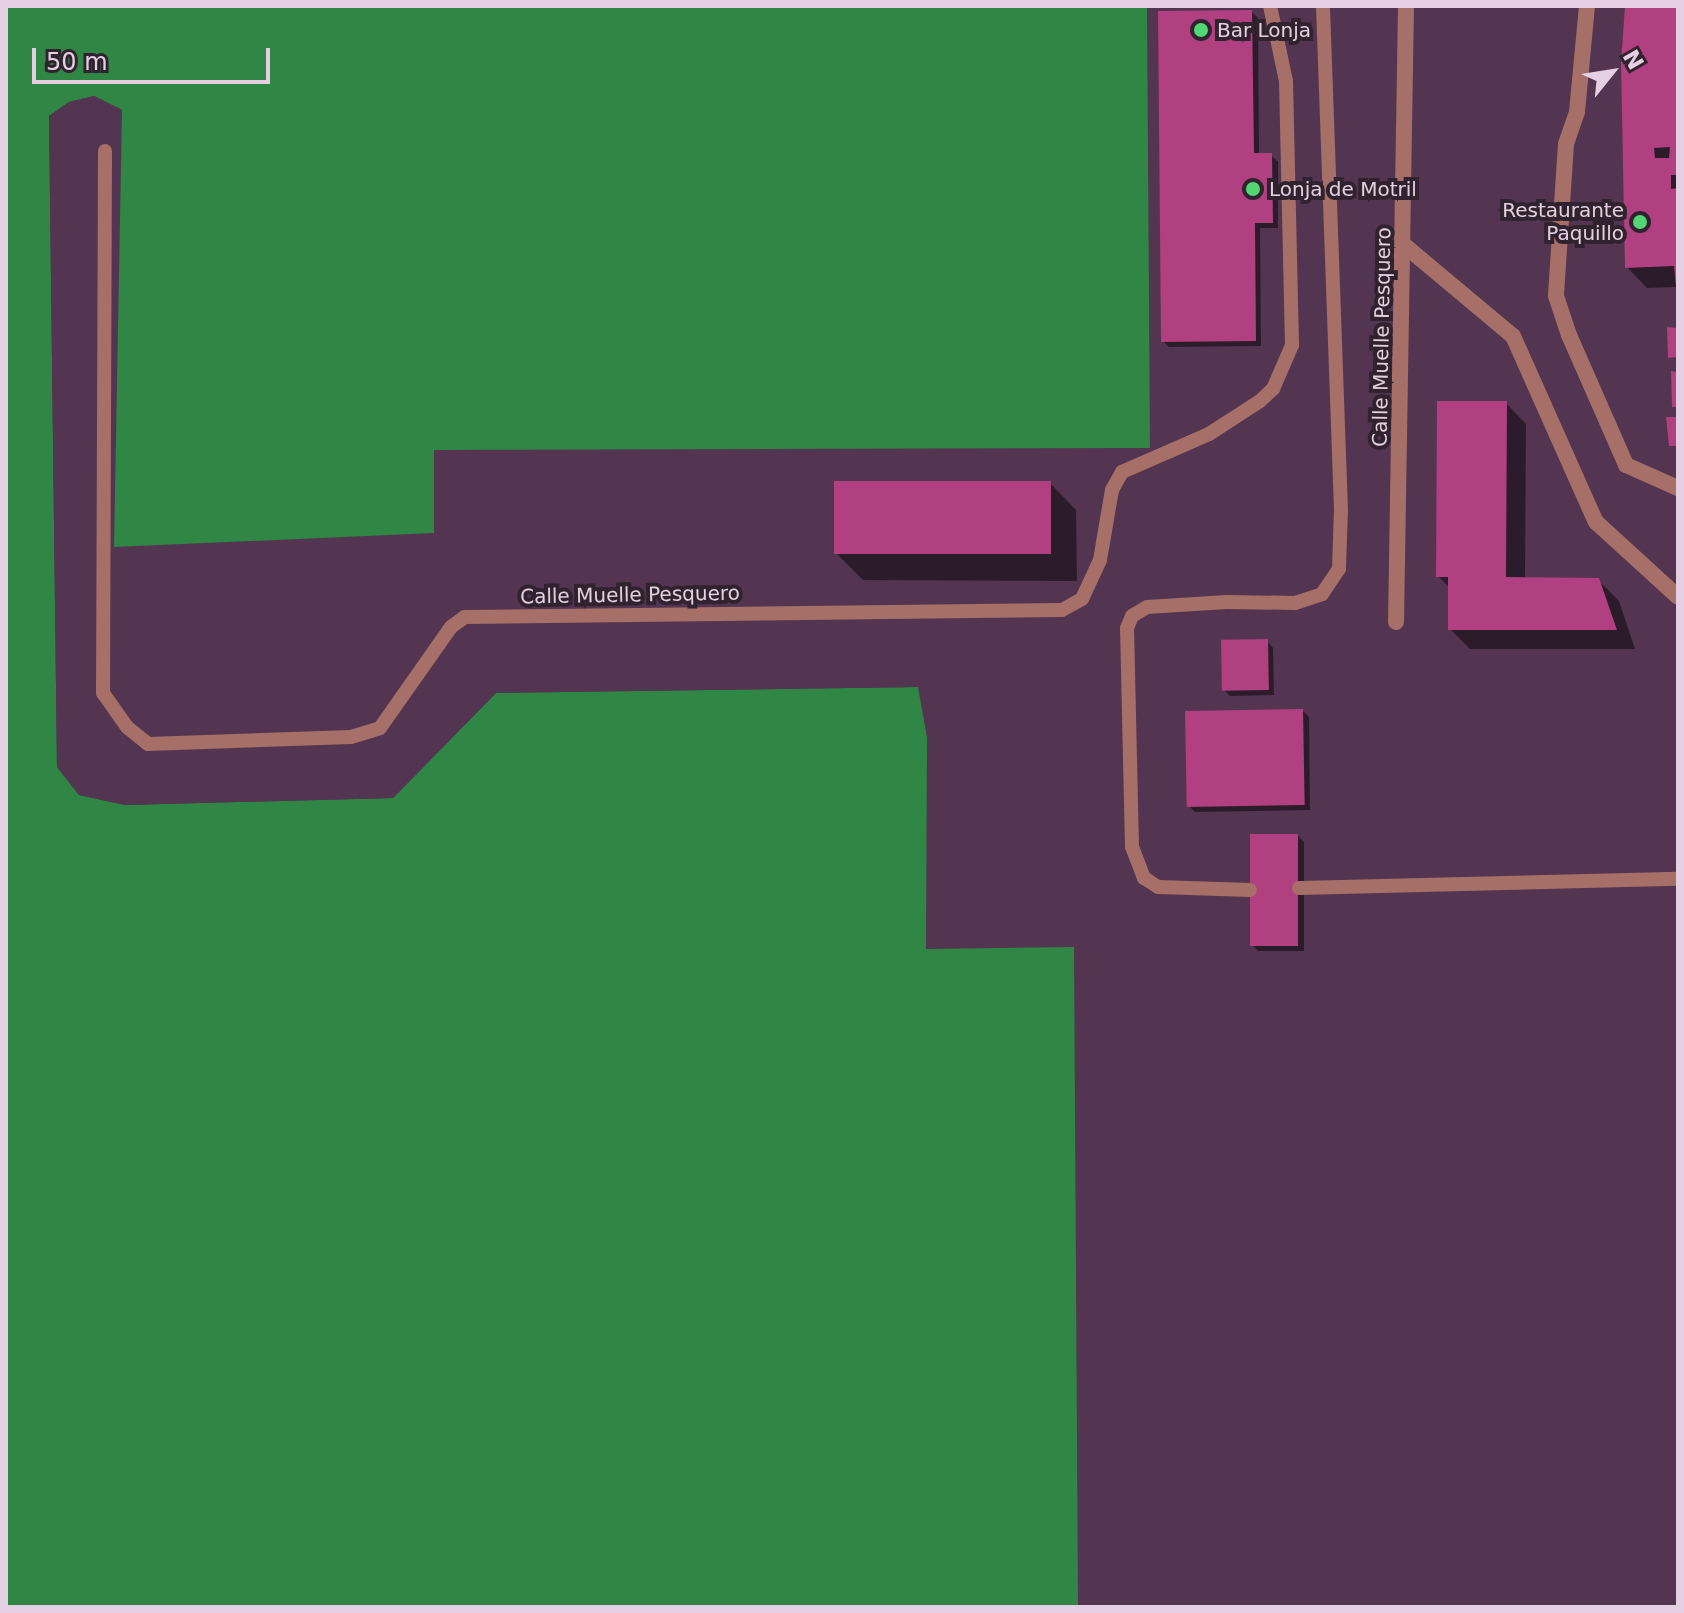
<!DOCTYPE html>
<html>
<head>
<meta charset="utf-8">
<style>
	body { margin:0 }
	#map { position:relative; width:1684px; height:1613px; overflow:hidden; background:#533451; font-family:"DejaVu Sans",sans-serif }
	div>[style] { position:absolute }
	.water>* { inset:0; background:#2f8645 }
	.pier>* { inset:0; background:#533451 }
	.shadow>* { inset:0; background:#0007 }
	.building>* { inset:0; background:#b0407f; transform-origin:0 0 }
	.lane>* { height:14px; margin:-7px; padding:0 7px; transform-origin:7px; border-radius:7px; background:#a66f67 }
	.street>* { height:16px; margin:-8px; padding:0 8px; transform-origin:8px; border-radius:8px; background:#a66f67 }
	.dots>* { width:22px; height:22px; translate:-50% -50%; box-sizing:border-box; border:4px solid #30222f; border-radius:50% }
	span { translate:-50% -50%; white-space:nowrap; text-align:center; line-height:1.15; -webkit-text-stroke:8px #30222f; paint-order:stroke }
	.poi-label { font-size:20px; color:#e4d0e2 }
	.left { translate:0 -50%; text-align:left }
	.right { translate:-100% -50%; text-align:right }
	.street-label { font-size:20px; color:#e4d0e2 }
	.frame { position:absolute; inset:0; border:8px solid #e4d0e2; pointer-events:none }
	.north { position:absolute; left:1572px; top:32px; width:80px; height:80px; -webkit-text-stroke:6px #30222f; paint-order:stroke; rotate:60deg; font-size:22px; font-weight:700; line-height:32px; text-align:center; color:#e4d0e2 }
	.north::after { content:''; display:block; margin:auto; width:28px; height:36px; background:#e4d0e2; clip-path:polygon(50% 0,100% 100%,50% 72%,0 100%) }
	.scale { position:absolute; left:32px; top:48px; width:238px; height:36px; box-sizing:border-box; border:4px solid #e4d0e2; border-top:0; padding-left:10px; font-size:24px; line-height:28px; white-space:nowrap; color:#e4d0e2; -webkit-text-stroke:6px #30222f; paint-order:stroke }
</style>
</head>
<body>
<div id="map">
	<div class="water">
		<div style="clip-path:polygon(6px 6px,1147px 6px,1150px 448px,434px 450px,434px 533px,114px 547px,122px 110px,94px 96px,69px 102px,49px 116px,57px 767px,79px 795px,125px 805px,393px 798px,496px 693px,919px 687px,927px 737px,926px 949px,1074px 947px,1078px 1607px,6px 1607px)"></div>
	</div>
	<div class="pier">
		<div style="clip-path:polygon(94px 96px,122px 110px,118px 113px,94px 100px,71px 105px,53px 118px,61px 766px,81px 792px,126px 801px,392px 794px,495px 689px,919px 683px,922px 686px,930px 736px,927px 737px,918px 687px,496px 693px,393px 798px,125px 805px,79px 795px,57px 767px,49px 116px,69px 102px)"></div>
	</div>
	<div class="shadow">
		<div style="clip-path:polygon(1627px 6px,1678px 6px,1678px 314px,1677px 287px,1647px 288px,1627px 267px)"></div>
		<div style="clip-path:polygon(1252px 12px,1258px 18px,1259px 155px,1271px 155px,1278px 162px,1278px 228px,1260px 228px,1261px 346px,1169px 347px,1163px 341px)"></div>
		<div style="clip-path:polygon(1506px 403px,1526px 424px,1525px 579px,1598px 580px,1619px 601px,1635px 649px,1470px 649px,1450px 629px,1450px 588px,1438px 576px)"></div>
		<div style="clip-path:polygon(1050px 483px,1076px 510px,1077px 581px,863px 580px,837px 554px)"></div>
		<div style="clip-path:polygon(1267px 641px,1273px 648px,1274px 695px,1230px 696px,1224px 690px)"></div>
		<div style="clip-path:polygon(1303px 711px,1309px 717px,1310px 810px,1195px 812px,1189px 806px)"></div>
		<div style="clip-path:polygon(1298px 836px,1304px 842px,1304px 951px,1258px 951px,1252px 945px)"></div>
	</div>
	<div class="building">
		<div style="clip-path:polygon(evenodd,1625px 6px,1678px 6px,1678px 175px,1671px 175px,1671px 189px,1678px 188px,1678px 308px,1674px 266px,1625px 268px,1621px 63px,1625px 6px,1670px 147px,1669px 158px,1655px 158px,1654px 148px,1670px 147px)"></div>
		<div style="clip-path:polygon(1252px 10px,1254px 153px,1272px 153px,1273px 223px,1255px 223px,1256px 341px,1161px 342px,1158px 11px)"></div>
		<div style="clip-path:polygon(1667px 327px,1678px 328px,1678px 357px,1668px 358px)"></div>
		<div style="clip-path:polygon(1671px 371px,1678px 372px,1678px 407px,1672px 407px)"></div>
		<div style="clip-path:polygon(1437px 401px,1507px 401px,1506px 577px,1599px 578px,1617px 630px,1448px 630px,1448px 577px,1436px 577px)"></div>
		<div style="clip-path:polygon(1666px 417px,1678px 417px,1678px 446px,1669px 446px)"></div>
		<div style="left:834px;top:481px;width:217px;height:73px"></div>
		<div style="left:1268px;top:639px;width:51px;height:47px;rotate:89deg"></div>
		<div style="left:1303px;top:709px;width:96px;height:118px;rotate:89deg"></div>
		<div style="left:1250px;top:834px;width:48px;height:112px"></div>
	</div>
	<div class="lane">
		<div style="left:105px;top:151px;width:542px;rotate:90.21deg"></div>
		<div style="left:103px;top:693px;width:42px;rotate:54.8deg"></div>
		<div style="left:127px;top:727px;width:27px;rotate:39deg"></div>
		<div style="left:148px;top:744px;width:203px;rotate:-2deg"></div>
		<div style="left:351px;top:737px;width:30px;rotate:-17deg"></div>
		<div style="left:380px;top:728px;width:123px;rotate:-54.9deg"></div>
		<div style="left:451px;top:627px;width:17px;rotate:-36deg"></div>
		<div style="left:465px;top:617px;width:597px;rotate:-0.67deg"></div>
		<div style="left:1062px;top:610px;width:23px;rotate:-29deg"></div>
		<div style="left:1082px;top:599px;width:43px;rotate:-65.2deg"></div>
		<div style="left:1100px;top:560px;width:71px;rotate:-80.3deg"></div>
		<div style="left:1112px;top:490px;width:21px;rotate:-61deg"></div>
		<div style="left:1122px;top:472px;width:95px;rotate:-23.6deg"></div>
		<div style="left:1209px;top:434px;width:61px;rotate:-32.9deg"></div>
		<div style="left:1260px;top:401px;width:18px;rotate:-43deg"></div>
		<div style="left:1273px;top:389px;width:48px;rotate:-66.6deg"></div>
		<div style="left:1292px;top:345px;width:264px;rotate:-91.3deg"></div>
		<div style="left:1286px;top:81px;width:77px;rotate:-102deg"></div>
		<div style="left:1299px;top:888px;width:379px;rotate:-1.4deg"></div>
		<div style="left:1250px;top:890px;width:92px;rotate:-178.1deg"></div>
		<div style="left:1158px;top:887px;width:17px;rotate:-147deg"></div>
		<div style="left:1144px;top:878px;width:33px;rotate:-111deg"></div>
		<div style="left:1132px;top:847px;width:219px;rotate:-91.3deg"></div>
		<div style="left:1127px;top:628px;width:13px;rotate:-67deg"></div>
		<div style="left:1132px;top:616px;width:17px;rotate:-31deg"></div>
		<div style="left:1147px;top:607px;width:80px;rotate:-3.6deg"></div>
		<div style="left:1227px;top:602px;width:68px;rotate:0.8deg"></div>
		<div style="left:1295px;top:603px;width:28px;rotate:-18deg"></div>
		<div style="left:1322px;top:594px;width:30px;rotate:-56deg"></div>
		<div style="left:1339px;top:569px;width:59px;rotate:-88.1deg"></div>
		<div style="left:1341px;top:510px;width:504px;rotate:-92.05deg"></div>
	</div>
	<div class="street">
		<div style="left:1587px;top:6px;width:106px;rotate:95.4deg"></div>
		<div style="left:1577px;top:112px;width:34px;rotate:109deg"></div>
		<div style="left:1566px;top:144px;width:152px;rotate:93.8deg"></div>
		<div style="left:1556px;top:296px;width:41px;rotate:71.6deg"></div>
		<div style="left:1569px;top:335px;width:142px;rotate:66.3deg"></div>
		<div style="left:1626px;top:465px;width:57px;rotate:23.9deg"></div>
		<div style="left:1404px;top:245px;width:142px;rotate:39.9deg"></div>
		<div style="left:1513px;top:336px;width:204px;rotate:66deg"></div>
		<div style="left:1596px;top:522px;width:111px;rotate:42.4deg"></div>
		<div style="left:1396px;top:622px;width:616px;rotate:-89.07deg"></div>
	</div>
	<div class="dots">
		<div style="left:1201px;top:30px;background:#52d673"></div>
		<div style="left:1253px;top:189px;background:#52d673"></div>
		<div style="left:1640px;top:222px;background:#52d673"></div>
	</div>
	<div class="poi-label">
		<span class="left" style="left:1217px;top:30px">Bar Lonja</span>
		<span class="left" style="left:1269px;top:189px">Lonja de Motril</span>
		<span class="right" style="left:1624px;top:222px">Restaurante<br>Paquillo</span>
	</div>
	<div class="street-label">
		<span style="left:1382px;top:337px;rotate:-89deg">Calle Muelle Pesquero</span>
		<span style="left:630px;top:595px;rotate:-1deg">Calle Muelle Pesquero</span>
	</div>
	<div class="frame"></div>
	<div class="north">N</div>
	<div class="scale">50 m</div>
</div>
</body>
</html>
